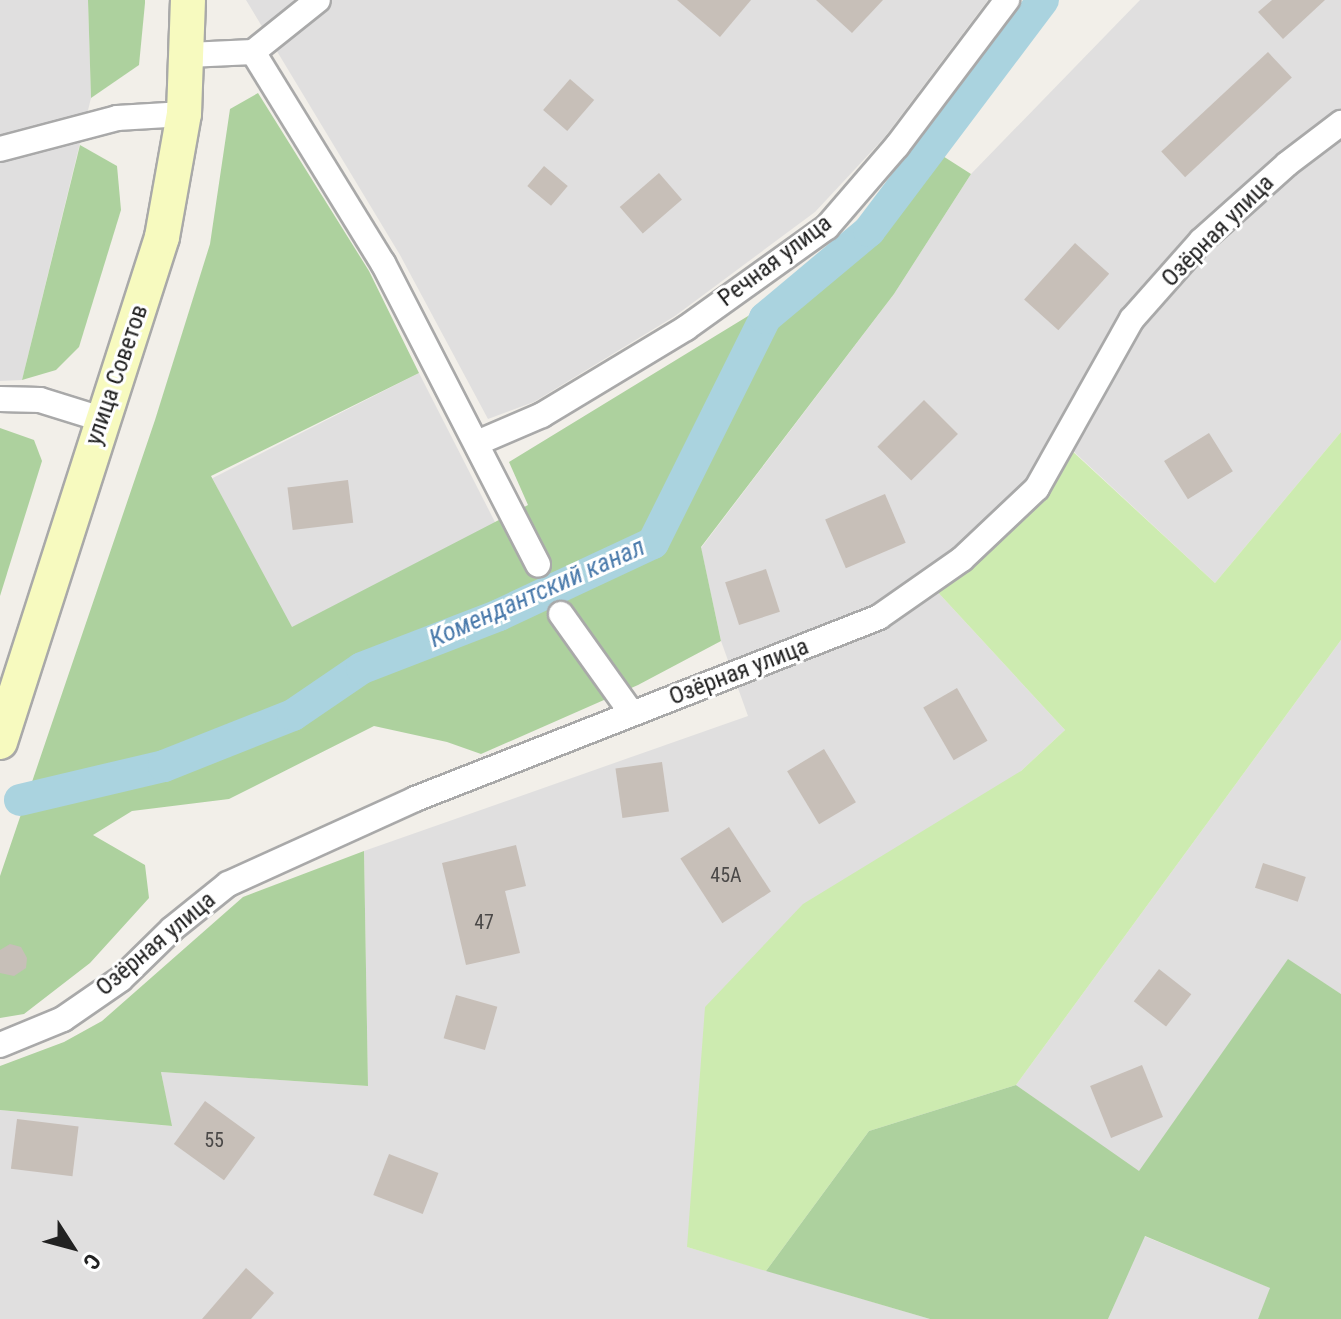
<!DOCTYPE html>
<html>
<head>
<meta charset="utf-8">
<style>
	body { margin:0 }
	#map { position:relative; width:1341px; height:1319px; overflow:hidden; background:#f2efe9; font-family:"Roboto Condensed",sans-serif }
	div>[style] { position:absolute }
	.residential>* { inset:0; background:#e0dfdf; transform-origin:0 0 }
	.grass>* { inset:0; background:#cdebb0 }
	.forest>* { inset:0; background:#add19e }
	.canal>* { height:32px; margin:-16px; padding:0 16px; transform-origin:16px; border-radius:16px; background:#aad3df }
	.building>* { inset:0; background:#c7bfb8; transform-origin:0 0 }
	.roads { filter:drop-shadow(2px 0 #a9a9a9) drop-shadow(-2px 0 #a9a9a9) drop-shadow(0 2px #a9a9a9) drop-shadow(0 -2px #a9a9a9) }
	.street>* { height:24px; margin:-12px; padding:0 12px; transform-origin:12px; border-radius:12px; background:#fff }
	.secondary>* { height:34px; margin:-17px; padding:0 17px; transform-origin:17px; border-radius:17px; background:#f7fabf }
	span { translate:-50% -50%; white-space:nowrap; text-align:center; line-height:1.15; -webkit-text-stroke:6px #fff; paint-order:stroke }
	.number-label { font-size:20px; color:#4b4948 }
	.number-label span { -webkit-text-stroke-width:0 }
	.street-label { font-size:24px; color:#222 }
	.water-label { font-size:26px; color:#4a7aab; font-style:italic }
	.north { position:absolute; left:32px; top:1207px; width:80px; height:80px; -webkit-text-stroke:6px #fff; paint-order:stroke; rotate:126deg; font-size:22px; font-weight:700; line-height:32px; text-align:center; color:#222 }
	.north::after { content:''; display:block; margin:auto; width:28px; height:36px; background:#222; clip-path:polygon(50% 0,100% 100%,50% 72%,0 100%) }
</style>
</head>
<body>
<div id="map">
	<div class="residential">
		<div style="clip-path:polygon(0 0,88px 0,91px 98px,22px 380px,0 381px)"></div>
		<div style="clip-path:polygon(246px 0,988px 0,884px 138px,815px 212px,675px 316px,534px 402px,488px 419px,400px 255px)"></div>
		<div style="clip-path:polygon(1140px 0,1341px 0,1341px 432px,1215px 583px,1071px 449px,934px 588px,1065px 730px,1021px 771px,687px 1247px,930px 1319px,0 1319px,0 1110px,171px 1126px,161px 1072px,368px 1086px,364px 851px,748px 716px,721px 641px,701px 548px,894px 294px,971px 174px)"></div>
		<div style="left:419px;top:373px;width:169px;height:232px;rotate:63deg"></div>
		<div style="clip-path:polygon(1341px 640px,1341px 994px,1288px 960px,1139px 1172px,1016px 1085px)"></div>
		<div style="clip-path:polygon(1144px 1236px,1271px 1288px,1258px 1319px,1108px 1319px)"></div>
	</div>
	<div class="grass">
		<div style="clip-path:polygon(1341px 432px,1341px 640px,1016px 1085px,869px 1131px,766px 1271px,687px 1247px,705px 1007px,803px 904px,1021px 771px,1065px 730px,934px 588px,1070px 449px,1215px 583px)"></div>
	</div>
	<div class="forest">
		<div style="clip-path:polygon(88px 0,145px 0,145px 3px,139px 65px,91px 98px)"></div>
		<div style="clip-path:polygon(258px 93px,369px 271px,419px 373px,211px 476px,292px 627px,528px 505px,509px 462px,874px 239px,935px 151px,971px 174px,894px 294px,701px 547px,721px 641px,638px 685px,481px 754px,447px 742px,374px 726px,229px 799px,132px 811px,93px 835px,145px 865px,149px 898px,90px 963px,24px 1014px,0 1018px,0 876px,155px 420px,210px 244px,230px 109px)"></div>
		<div style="clip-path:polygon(80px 145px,117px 166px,121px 210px,79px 347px,56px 370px,22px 380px)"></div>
		<div style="clip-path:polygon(0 428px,34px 440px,42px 461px,0 596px)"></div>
		<div style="clip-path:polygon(364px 851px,368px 1086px,161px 1072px,172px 1126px,0 1110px,0 1066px,64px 1042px,102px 1021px,243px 897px)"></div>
		<div style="clip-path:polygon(1288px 959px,1341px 994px,1341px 1319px,1258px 1319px,1270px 1288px,1145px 1236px,1108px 1319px,930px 1319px,766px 1271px,869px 1131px,1016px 1085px,1139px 1171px)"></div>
	</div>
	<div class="canal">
		<div style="left:20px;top:800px;width:148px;rotate:-13.3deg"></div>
		<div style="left:164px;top:766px;width:139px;rotate:-21.6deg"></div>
		<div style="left:293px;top:715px;width:83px;rotate:-34.3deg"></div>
		<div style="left:362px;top:668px;width:147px;rotate:-21.1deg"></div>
		<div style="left:499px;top:615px;width:170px;rotate:-25.1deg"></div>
		<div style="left:653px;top:543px;width:251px;rotate:-63.5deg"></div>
		<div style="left:765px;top:318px;width:136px;rotate:-39.9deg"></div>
		<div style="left:869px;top:231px;width:289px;rotate:-53deg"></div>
	</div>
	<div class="building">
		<div style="clip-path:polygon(677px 0,751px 0,720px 37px)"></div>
		<div style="clip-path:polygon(816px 0,883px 0,852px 33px)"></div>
		<div style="clip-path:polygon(1272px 0,1325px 0,1283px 39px,1258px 12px)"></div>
		<div style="left:1268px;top:52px;width:35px;height:146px;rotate:47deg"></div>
		<div style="left:570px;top:79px;width:32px;height:41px;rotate:41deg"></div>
		<div style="left:544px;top:166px;width:31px;height:26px;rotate:40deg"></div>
		<div style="left:659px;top:173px;width:35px;height:52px;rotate:49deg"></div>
		<div style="left:1075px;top:243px;width:46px;height:76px;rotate:42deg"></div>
		<div style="left:924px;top:400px;width:48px;height:66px;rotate:45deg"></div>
		<div style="left:1209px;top:433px;width:45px;height:53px;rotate:58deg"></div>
		<div style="left:348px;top:480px;width:43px;height:61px;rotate:83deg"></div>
		<div style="left:885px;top:494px;width:53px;height:65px;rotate:67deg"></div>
		<div style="left:766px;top:569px;width:45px;height:43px;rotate:72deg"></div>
		<div style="left:957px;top:688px;width:61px;height:39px;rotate:60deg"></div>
		<div style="left:824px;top:749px;width:62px;height:43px;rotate:59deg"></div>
		<div style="left:662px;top:762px;width:50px;height:47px;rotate:82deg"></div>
		<div style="left:729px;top:827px;width:77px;height:58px;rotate:57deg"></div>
		<div style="clip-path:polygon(516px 845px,526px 886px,505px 891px,520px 953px,466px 965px,442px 863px)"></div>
		<div style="left:1263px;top:863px;width:45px;height:26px;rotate:18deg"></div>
		<div style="clip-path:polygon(10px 944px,21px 947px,27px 958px,26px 968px,14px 976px,0 973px,0 950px)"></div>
		<div style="left:1159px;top:969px;width:41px;height:41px;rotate:38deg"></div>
		<div style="left:456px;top:995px;width:43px;height:45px;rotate:16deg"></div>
		<div style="left:1142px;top:1065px;width:56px;height:56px;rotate:68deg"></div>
		<div style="left:205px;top:1101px;width:62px;height:53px;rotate:36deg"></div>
		<div style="left:17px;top:1119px;width:62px;height:50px;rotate:7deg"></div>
		<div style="left:389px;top:1154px;width:53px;height:44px;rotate:21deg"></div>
		<div style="clip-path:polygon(246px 1268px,274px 1293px,251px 1319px,202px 1319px)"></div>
	</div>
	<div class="roads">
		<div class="street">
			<div style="left:253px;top:52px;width:83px;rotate:-38.7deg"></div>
			<div style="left:188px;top:55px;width:65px;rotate:-2.6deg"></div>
			<div style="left:253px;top:52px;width:248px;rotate:58.4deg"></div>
			<div style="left:383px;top:263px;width:339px;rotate:62.8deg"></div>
			<div style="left:0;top:149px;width:121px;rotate:-14.8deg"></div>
			<div style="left:117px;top:118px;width:67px;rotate:-3.4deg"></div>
			<div style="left:0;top:399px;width:40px;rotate:1.4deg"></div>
			<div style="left:40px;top:400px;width:64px;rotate:17.3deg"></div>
			<div style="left:477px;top:443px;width:71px;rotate:-23.3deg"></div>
			<div style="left:542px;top:415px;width:168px;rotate:-31.1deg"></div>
			<div style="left:686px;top:328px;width:173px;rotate:-35.6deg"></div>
			<div style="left:827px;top:227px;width:107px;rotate:-49.2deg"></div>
			<div style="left:897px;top:146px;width:183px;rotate:-53deg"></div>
			<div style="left:561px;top:614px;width:120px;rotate:54.5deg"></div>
			<div style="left:0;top:1045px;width:68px;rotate:-22.4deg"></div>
			<div style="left:63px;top:1019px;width:70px;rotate:-34.6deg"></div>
			<div style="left:121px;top:979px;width:71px;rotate:-44.4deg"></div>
			<div style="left:172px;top:929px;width:72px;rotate:-38.8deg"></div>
			<div style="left:228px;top:884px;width:205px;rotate:-24.4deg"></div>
			<div style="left:415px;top:799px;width:498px;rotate:-21.4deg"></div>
			<div style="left:879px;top:617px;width:101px;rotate:-34.9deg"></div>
			<div style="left:962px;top:559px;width:103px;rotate:-43.4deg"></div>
			<div style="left:1037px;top:488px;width:194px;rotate:-60.7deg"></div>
			<div style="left:1132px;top:319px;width:104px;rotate:-48.5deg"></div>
			<div style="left:1201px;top:241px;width:115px;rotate:-41.8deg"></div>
			<div style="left:1287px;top:164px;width:68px;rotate:-37.2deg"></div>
		</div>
		<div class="secondary">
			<div style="left:0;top:742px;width:530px;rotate:-72.21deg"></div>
			<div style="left:162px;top:237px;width:125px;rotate:-79.9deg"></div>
			<div style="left:184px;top:114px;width:114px;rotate:-88deg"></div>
		</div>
	</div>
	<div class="number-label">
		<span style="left:726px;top:875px">45А</span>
		<span style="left:484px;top:922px">47</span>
		<span style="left:214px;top:1140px">55</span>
	</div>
	<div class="street-label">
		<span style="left:1218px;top:231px;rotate:-45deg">Озёрная улица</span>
		<span style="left:775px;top:261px;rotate:-37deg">Речная улица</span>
		<span style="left:117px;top:375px;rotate:-71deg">улица Советов</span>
		<span style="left:739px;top:672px;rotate:-21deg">Озёрная улица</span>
		<span style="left:156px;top:944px;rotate:-40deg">Озёрная улица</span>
	</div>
	<div class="water-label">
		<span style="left:537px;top:593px;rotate:-24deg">Комендантский канал</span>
	</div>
	<div class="north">С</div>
</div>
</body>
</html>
